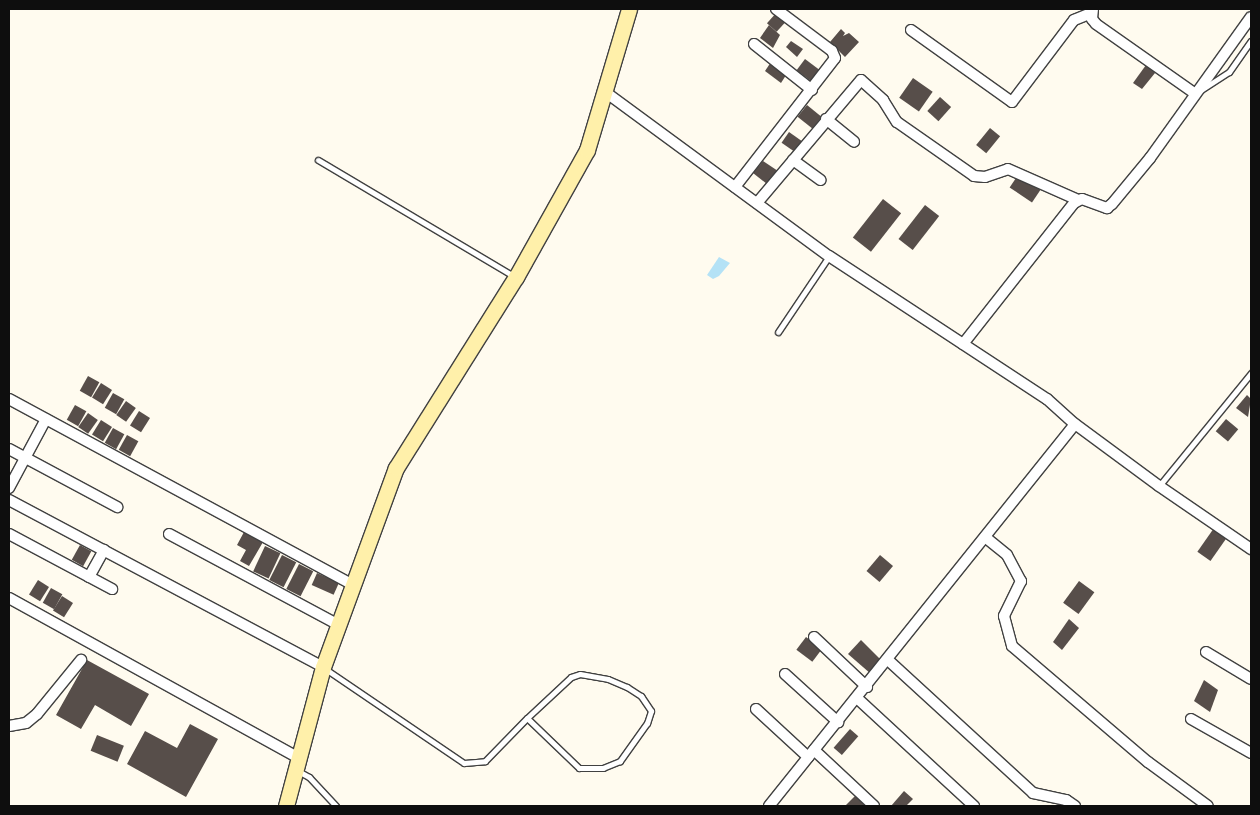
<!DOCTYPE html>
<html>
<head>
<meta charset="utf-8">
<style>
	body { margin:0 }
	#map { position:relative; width:1260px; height:815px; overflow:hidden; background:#fffbef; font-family:Literata,serif }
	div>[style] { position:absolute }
	.water>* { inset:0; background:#b4e2f6 }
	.building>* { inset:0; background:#574e4a; transform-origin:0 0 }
	.roads { filter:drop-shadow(1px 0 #414141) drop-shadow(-1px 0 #414141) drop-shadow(0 1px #414141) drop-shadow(0 -1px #414141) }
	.lane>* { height:5px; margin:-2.5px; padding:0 2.5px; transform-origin:2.5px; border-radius:2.5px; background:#fff }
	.street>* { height:10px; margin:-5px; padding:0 5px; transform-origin:5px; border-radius:5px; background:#fff }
	.secondary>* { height:15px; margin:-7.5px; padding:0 7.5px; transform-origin:7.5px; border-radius:7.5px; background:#fff0aa }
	span { translate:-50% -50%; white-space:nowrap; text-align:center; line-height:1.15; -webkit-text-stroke:5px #fff; paint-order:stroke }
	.frame { position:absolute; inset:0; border:10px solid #0e0e0e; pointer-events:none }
</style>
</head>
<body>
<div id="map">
	<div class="water">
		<div style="clip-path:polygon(719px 257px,730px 263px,719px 276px,713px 279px,707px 275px)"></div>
	</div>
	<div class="building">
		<div style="left:777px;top:12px;width:13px;height:15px;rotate:42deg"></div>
		<div style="clip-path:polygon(769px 25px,780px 35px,773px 48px,760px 38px)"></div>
		<div style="clip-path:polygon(841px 29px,845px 33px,843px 36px,849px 33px,859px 42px,845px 57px,830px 42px)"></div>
		<div style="clip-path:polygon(791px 41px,803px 49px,797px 57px,786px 47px)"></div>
		<div style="left:805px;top:59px;width:20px;height:14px;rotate:37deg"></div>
		<div style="clip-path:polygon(771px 62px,788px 72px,781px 83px,765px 71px)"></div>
		<div style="clip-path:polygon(1146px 65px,1155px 73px,1142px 89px,1133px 83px)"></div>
		<div style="left:913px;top:78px;width:24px;height:24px;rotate:35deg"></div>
		<div style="left:940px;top:97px;width:15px;height:19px;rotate:42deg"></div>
		<div style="left:807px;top:105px;width:19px;height:15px;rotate:39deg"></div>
		<div style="left:990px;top:128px;width:13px;height:22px;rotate:39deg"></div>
		<div style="left:789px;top:132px;width:19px;height:13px;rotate:35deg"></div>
		<div style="clip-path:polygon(763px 161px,778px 171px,767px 184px,753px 173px)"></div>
		<div style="left:1018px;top:175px;width:27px;height:15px;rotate:34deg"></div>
		<div style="left:883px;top:199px;width:23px;height:49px;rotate:38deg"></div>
		<div style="left:925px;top:205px;width:18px;height:43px;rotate:38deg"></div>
		<div style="left:88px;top:376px;width:13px;height:17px;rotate:29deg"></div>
		<div style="left:101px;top:383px;width:13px;height:17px;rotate:32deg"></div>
		<div style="left:113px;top:393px;width:13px;height:17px;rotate:29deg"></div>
		<div style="clip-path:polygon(1247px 395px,1251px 399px,1248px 417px,1236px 408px)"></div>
		<div style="left:126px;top:401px;width:12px;height:17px;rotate:35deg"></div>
		<div style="left:75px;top:405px;width:13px;height:17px;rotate:29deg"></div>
		<div style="left:139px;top:411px;width:13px;height:17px;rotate:32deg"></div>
		<div style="left:88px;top:413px;width:12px;height:17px;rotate:35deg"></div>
		<div style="left:1226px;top:419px;width:16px;height:16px;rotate:40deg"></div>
		<div style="left:101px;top:420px;width:13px;height:17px;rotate:32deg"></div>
		<div style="left:113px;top:428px;width:13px;height:17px;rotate:29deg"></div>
		<div style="left:127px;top:435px;width:13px;height:17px;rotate:29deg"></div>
		<div style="left:1214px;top:528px;width:16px;height:29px;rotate:35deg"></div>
		<div style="clip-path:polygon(244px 532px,263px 542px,249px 566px,240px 561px,246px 550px,237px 545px)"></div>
		<div style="left:80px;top:545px;width:13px;height:17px;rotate:29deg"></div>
		<div style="left:265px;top:546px;width:17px;height:28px;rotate:25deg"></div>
		<div style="left:282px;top:555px;width:16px;height:28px;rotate:27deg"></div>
		<div style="left:880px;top:555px;width:17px;height:21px;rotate:40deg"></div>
		<div style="left:299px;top:564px;width:16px;height:28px;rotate:27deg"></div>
		<div style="left:317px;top:573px;width:24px;height:13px;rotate:24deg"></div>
		<div style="left:38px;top:580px;width:13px;height:17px;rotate:32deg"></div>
		<div style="left:1079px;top:581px;width:19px;height:27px;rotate:36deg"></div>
		<div style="left:51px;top:588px;width:13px;height:17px;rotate:29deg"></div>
		<div style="left:62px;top:596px;width:13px;height:17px;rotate:32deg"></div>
		<div style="clip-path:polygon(1069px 619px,1079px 628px,1062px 650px,1053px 642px)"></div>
		<div style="left:806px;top:637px;width:20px;height:16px;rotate:37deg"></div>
		<div style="clip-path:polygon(861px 640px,881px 660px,871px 674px,848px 654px)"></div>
		<div style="clip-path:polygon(87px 660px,149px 694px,131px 726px,95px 705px,81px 729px,56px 715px)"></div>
		<div style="clip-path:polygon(1204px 680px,1218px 690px,1210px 712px,1194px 701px)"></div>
		<div style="clip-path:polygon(190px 724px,218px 739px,186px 797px,127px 764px,145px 731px,177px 748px)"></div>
		<div style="left:850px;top:729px;width:11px;height:25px;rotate:41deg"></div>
		<div style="left:97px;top:735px;width:29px;height:17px;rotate:22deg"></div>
		<div style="clip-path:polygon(904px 791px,913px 799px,906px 806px,891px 806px)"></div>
		<div style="clip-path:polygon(857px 794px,869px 806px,845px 806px)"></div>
	</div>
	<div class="roads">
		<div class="lane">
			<div style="left:1201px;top:90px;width:33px;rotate:-33deg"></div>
			<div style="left:1229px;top:72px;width:38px;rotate:-55deg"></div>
			<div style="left:318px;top:160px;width:229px;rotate:30.7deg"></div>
			<div style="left:778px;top:332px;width:92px;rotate:-56.1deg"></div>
			<div style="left:1159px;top:486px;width:146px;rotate:-50.8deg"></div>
			<div style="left:324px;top:668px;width:169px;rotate:34.2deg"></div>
			<div style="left:464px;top:763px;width:21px;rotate:-5deg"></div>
			<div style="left:485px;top:761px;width:60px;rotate:-45.7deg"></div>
			<div style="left:527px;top:718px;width:60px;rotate:-43deg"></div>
			<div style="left:571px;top:677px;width:9px;rotate:-18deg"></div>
			<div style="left:580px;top:674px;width:28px;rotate:10deg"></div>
			<div style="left:608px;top:679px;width:21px;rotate:23deg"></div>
			<div style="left:627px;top:687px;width:17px;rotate:33deg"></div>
			<div style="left:641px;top:696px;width:18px;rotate:56deg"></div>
			<div style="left:651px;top:711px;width:13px;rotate:108deg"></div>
			<div style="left:647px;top:723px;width:47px;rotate:125.4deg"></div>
			<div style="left:620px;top:761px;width:18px;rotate:158deg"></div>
			<div style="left:603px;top:768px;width:24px;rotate:180deg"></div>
			<div style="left:579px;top:768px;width:72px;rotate:-136.1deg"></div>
			<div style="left:298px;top:771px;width:13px;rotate:29deg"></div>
			<div style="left:309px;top:777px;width:40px;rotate:47deg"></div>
		</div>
		<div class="street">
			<div style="left:1093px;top:9px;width:10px;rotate:96deg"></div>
			<div style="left:1092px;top:19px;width:6px;rotate:51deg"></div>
			<div style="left:1096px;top:24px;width:120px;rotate:35.1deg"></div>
			<div style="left:911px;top:30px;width:124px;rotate:35.5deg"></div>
			<div style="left:1012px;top:102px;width:103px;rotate:-52.9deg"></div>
			<div style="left:1074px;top:20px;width:18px;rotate:-22deg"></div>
			<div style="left:754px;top:44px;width:74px;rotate:38.4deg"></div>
			<div style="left:604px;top:91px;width:279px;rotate:36.3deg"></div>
			<div style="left:829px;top:256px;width:261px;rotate:33.3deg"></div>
			<div style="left:1047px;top:399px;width:38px;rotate:42deg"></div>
			<div style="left:1075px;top:424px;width:104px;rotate:36.4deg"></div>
			<div style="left:1159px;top:486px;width:112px;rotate:34.4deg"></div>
			<div style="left:826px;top:119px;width:36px;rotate:39deg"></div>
			<div style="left:793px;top:160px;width:34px;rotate:36deg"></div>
			<div style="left:735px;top:187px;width:163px;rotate:-52.2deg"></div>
			<div style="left:835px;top:58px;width:8px;rotate:-113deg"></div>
			<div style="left:832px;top:51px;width:70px;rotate:-143.1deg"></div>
			<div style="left:757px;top:203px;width:161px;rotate:-49.8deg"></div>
			<div style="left:861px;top:80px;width:30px;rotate:42deg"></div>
			<div style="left:883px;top:100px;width:26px;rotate:58deg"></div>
			<div style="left:897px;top:122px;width:94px;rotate:35deg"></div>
			<div style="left:974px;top:176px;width:11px;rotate:5deg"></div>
			<div style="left:985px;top:177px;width:24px;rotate:-19deg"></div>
			<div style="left:1008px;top:169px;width:77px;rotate:23.9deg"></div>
			<div style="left:963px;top:344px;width:179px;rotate:-51.8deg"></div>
			<div style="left:1074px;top:203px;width:9px;rotate:-27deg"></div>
			<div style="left:1082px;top:199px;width:27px;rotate:20deg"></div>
			<div style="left:1107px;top:208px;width:6px;rotate:-39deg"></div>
			<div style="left:1112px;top:204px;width:60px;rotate:-50.4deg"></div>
			<div style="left:1150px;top:158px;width:173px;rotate:-54.4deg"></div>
			<div style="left:9px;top:399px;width:391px;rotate:28.4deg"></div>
			<div style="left:9px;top:449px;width:123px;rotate:28.2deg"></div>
			<div style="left:9px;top:488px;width:78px;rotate:-61.8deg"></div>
			<div style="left:9px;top:500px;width:356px;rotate:28deg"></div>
			<div style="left:9px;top:534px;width:117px;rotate:28.1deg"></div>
			<div style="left:169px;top:534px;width:193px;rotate:28.2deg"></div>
			<div style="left:985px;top:537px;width:28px;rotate:39deg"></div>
			<div style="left:1007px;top:555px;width:30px;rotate:62deg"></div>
			<div style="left:1021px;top:581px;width:39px;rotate:116deg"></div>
			<div style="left:1004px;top:616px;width:31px;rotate:75deg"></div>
			<div style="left:1012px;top:646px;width:179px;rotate:40.5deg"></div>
			<div style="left:1148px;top:762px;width:74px;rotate:36.3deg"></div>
			<div style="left:89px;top:577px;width:31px;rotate:-61deg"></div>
			<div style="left:9px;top:598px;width:329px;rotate:28.9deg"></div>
			<div style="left:814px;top:637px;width:73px;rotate:43.3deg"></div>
			<div style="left:1206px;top:652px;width:52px;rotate:31deg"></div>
			<div style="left:888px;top:660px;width:197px;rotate:42.5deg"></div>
			<div style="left:1033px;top:793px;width:34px;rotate:12deg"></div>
			<div style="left:1066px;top:800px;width:11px;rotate:34deg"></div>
			<div style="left:785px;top:674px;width:72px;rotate:42.2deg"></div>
			<div style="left:858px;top:699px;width:158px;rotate:42.7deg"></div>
			<div style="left:756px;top:709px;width:71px;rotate:42.7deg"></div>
			<div style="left:1191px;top:719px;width:69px;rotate:29.5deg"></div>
			<div style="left:9px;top:726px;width:17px;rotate:-10deg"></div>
			<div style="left:26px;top:723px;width:14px;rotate:-39deg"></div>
			<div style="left:37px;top:714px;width:70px;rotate:-50.8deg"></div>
			<div style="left:814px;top:750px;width:82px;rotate:43deg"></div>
			<div style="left:769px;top:806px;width:489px;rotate:-51.3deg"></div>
		</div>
		<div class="secondary">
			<div style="left:286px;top:806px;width:144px;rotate:-75.1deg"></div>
			<div style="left:323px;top:667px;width:212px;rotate:-69.9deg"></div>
			<div style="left:396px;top:468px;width:226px;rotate:-57.9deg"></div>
			<div style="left:516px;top:277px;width:145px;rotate:-60.8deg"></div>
			<div style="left:587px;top:150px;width:147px;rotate:-73.4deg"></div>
		</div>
	</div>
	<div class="frame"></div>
</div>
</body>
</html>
